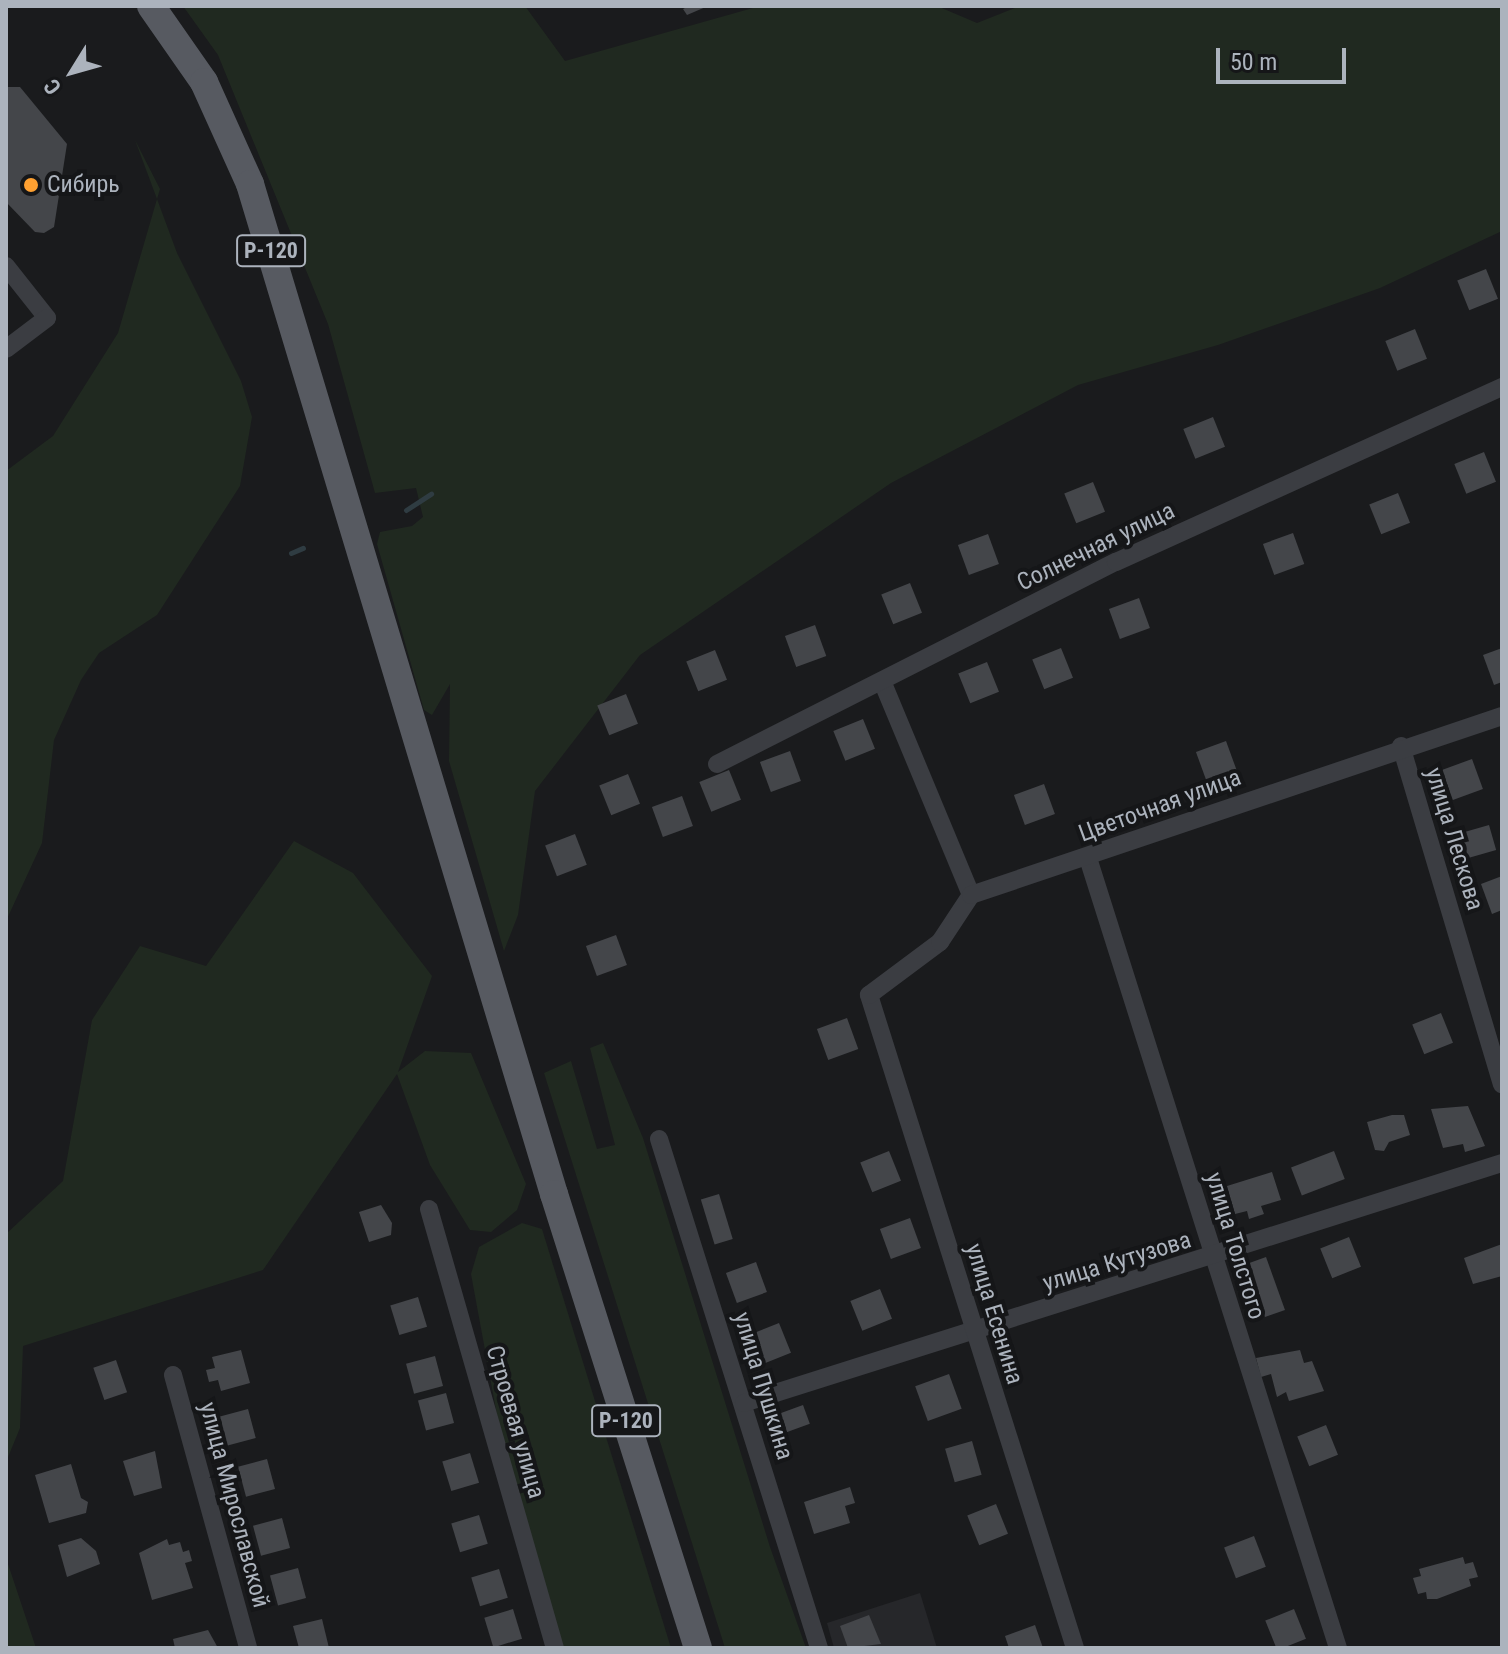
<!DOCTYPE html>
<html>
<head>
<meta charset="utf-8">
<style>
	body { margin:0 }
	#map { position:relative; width:1508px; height:1654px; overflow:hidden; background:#1a1b1d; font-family:"Roboto Condensed",sans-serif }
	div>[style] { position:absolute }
	.built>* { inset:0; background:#26272a }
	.green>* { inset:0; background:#202920 }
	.stream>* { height:5px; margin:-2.5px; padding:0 2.5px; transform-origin:2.5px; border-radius:2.5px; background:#2f3c42 }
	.building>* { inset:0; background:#44464a; transform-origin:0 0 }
	.minor>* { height:18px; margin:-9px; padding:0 9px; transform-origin:9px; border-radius:9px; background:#3b3d42 }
	.primary>* { height:28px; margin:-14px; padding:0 14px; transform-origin:14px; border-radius:14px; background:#575a61 }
	.dots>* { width:22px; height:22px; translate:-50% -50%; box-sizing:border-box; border:4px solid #151618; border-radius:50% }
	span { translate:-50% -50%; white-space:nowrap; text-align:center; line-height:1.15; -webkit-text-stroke:8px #151618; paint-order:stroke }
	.shield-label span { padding:2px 6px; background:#151618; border:2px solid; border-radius:6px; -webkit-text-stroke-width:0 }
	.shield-label { font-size:22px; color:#acb3bd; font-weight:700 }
	.poi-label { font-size:24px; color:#acb3bd }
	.left { translate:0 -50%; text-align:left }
	.street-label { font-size:24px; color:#acb3bd }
	.frame { position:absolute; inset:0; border:8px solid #acb3bd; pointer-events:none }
	.north { position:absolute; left:32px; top:32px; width:80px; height:80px; -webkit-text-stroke:6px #151618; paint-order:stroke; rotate:233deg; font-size:22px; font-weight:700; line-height:32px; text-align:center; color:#acb3bd }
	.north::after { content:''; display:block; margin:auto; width:28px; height:36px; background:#acb3bd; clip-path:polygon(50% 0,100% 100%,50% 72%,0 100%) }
	.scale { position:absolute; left:1216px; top:48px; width:130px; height:36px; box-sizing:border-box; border:4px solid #acb3bd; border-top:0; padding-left:10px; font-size:24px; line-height:28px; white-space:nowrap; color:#acb3bd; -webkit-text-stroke:6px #151618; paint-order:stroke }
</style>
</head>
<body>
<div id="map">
	<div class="built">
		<div style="clip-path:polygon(920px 1593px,937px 1648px,834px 1648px,827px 1623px)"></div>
	</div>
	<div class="green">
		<div style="clip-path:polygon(183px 6px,525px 6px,565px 61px,760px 6px,937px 6px,977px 23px,1020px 6px,1502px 6px,1502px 231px,1380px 288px,1218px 345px,1078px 385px,891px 483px,640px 655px,535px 791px,518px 915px,504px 951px,449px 761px,450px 684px,432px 715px,424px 710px,377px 544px,380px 532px,412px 526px,423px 517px,416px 488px,375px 493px,328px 324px,218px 55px)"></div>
		<div style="clip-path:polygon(135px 140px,160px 189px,157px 199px,177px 253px,241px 381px,252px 417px,240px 486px,157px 615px,99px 653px,81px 680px,54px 740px,42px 843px,6px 921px,6px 471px,53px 436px,118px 333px,157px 199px)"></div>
		<div style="clip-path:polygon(294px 841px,353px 873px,432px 976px,398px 1072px,425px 1051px,471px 1053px,526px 1184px,517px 1210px,491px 1232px,470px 1230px,430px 1165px,397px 1074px,263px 1270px,23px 1346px,20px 1428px,6px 1462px,6px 1234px,63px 1181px,92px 1020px,140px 946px,206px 966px)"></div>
		<div style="clip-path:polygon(603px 1043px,643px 1138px,770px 1547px,806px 1648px,725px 1648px,544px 1073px,571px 1061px,597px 1149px,615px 1145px,590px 1048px)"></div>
		<div style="clip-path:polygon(522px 1223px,542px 1229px,671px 1648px,560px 1648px,504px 1453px,471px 1274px,479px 1247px)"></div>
		<div style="clip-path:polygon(6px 1558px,36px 1648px,6px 1648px)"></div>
	</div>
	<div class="stream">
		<div style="left:406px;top:510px;width:30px;rotate:-33deg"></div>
		<div style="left:291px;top:553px;width:13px;rotate:-23deg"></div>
	</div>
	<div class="building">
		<div style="clip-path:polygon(689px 6px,708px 6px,687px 15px,683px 9px)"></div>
		<div style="clip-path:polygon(6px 87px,20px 87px,67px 144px,54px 227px,44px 233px,35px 232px,6px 202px)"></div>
		<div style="left:1486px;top:269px;width:32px;height:31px;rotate:68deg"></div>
		<div style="left:1415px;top:329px;width:32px;height:32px;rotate:68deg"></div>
		<div style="left:1213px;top:417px;width:32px;height:32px;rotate:68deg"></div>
		<div style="left:1484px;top:452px;width:32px;height:32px;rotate:68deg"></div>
		<div style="left:1093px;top:482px;width:32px;height:31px;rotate:68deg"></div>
		<div style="left:1398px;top:493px;width:32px;height:31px;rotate:68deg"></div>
		<div style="left:1293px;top:533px;width:33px;height:32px;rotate:70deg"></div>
		<div style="left:988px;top:534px;width:32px;height:32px;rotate:70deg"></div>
		<div style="left:910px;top:583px;width:32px;height:31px;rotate:68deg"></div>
		<div style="left:1139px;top:598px;width:32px;height:32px;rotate:70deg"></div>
		<div style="left:815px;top:625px;width:33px;height:32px;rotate:70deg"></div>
		<div style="left:1061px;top:648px;width:32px;height:31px;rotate:68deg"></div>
		<div style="clip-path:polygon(1502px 648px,1502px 682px,1494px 685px,1483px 655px)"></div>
		<div style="left:715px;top:650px;width:32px;height:31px;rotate:68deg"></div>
		<div style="left:987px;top:662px;width:32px;height:31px;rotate:68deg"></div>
		<div style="left:626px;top:694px;width:32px;height:31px;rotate:68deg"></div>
		<div style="left:863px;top:719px;width:32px;height:32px;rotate:68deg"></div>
		<div style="left:1226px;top:741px;width:32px;height:32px;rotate:70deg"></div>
		<div style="left:790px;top:751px;width:32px;height:32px;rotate:70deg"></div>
		<div style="left:1472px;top:759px;width:32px;height:32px;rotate:70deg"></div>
		<div style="left:729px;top:770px;width:32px;height:32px;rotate:68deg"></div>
		<div style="left:628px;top:774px;width:32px;height:31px;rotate:68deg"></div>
		<div style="left:1044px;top:784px;width:32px;height:32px;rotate:70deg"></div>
		<div style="left:682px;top:796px;width:32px;height:32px;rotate:70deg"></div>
		<div style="left:1489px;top:825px;width:26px;height:29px;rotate:74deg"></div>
		<div style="left:575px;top:834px;width:33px;height:32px;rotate:69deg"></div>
		<div style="clip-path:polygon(1502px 876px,1502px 910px,1492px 914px,1481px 884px)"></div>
		<div style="left:616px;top:935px;width:32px;height:32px;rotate:70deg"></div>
		<div style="left:1441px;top:1013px;width:32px;height:31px;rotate:68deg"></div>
		<div style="left:847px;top:1018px;width:33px;height:32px;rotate:70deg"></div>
		<div style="clip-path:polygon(1468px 1106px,1485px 1146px,1465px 1152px,1463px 1144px,1443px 1148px,1431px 1109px)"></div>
		<div style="clip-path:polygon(1392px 1115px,1404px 1115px,1410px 1135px,1389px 1142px,1384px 1151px,1375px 1150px,1367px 1122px)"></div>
		<div style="left:889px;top:1151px;width:32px;height:31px;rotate:68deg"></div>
		<div style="left:1334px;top:1151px;width:30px;height:46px;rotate:69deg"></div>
		<div style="clip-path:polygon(1272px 1172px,1281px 1200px,1261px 1206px,1264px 1214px,1249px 1219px,1247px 1211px,1235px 1214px,1227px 1186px)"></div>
		<div style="left:719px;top:1194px;width:47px;height:19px;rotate:73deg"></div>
		<div style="clip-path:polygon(381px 1205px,392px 1223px,391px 1235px,369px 1242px,359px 1212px)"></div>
		<div style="left:910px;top:1218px;width:32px;height:32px;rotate:70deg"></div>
		<div style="left:1349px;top:1237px;width:32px;height:31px;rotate:68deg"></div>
		<div style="clip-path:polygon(1502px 1244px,1502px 1276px,1473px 1284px,1464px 1258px)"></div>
		<div style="clip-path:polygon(1266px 1257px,1285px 1310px,1265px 1317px,1241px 1266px)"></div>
		<div style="left:756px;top:1262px;width:32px;height:32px;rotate:70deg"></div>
		<div style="left:880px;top:1289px;width:32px;height:32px;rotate:68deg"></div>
		<div style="left:418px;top:1297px;width:31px;height:29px;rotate:73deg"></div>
		<div style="left:779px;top:1323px;width:32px;height:31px;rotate:68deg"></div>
		<div style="clip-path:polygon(241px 1350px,250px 1383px,221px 1391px,218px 1380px,209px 1382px,206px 1370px,215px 1368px,212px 1357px)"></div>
		<div style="clip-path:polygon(1300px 1350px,1304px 1363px,1312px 1361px,1324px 1391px,1289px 1401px,1286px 1392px,1277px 1397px,1271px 1374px,1261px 1377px,1256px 1358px)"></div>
		<div style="left:435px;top:1356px;width:31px;height:30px;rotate:75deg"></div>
		<div style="left:116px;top:1360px;width:34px;height:24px;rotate:71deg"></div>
		<div style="left:949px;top:1374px;width:37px;height:36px;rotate:70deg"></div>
		<div style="left:446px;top:1393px;width:31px;height:29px;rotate:75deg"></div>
		<div style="left:803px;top:1405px;width:20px;height:35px;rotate:70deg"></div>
		<div style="left:248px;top:1409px;width:30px;height:30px;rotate:75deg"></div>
		<div style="left:1326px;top:1425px;width:32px;height:31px;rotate:68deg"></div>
		<div style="left:972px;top:1441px;width:35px;height:28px;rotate:74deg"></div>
		<div style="clip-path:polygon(155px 1451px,162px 1488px,134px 1496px,123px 1461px)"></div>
		<div style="left:470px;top:1453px;width:31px;height:29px;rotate:73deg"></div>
		<div style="left:267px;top:1459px;width:31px;height:30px;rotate:75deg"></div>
		<div style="clip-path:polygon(71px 1464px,81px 1498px,88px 1502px,86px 1513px,49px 1523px,35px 1475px)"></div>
		<div style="clip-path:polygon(850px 1487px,855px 1503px,845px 1506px,850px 1523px,814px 1534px,804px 1502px)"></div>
		<div style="left:996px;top:1504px;width:32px;height:31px;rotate:68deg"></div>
		<div style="left:479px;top:1515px;width:30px;height:29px;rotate:73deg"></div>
		<div style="left:282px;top:1518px;width:31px;height:30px;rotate:75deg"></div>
		<div style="left:1254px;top:1536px;width:33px;height:32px;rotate:69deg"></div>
		<div style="clip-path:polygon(81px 1538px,96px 1551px,100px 1564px,67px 1577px,58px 1545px)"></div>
		<div style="clip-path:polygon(167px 1539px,169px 1545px,180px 1542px,183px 1552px,189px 1550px,192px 1561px,185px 1563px,193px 1588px,152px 1600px,139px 1553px)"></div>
		<div style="clip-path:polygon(1463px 1557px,1465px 1564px,1473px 1562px,1478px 1577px,1469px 1579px,1471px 1586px,1437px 1599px,1427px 1599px,1426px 1592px,1418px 1594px,1413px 1578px,1421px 1576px,1419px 1569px)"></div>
		<div style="left:298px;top:1568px;width:31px;height:29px;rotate:75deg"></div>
		<div style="left:499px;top:1569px;width:30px;height:29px;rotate:73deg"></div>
		<div style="left:513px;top:1609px;width:31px;height:30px;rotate:73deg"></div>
		<div style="left:1294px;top:1609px;width:32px;height:31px;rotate:68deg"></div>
		<div style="clip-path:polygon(869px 1615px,881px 1644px,848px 1648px,840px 1626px)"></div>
		<div style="clip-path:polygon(322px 1619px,329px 1648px,299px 1648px,293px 1626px)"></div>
		<div style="clip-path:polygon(1035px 1625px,1043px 1648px,1009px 1648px,1005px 1636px)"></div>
		<div style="clip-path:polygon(208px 1630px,218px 1648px,175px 1648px,173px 1639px)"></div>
	</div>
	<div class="minor">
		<div style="left:6px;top:266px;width:66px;rotate:51.7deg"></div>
		<div style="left:47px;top:318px;width:51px;rotate:142.9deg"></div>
		<div style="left:882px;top:681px;width:232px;rotate:67.4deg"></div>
		<div style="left:1401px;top:746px;width:353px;rotate:73.4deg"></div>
		<div style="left:717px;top:764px;width:447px;rotate:-26.9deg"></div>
		<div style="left:1116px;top:562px;width:424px;rotate:-24.4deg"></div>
		<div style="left:1088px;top:858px;width:829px;rotate:72.44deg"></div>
		<div style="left:659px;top:1139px;width:534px;rotate:72.55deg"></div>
		<div style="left:429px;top:1209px;width:457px;rotate:74deg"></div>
		<div style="left:173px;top:1375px;width:283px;rotate:74.6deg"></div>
		<div style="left:744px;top:1403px;width:795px;rotate:-17.57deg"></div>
		<div style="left:1075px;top:1648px;width:685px;rotate:-107.51deg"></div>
		<div style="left:869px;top:995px;width:89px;rotate:-36.7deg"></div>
		<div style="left:940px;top:942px;width:56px;rotate:-56.6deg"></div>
		<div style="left:971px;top:895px;width:560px;rotate:-18.63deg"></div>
	</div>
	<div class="primary">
		<div style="left:151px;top:6px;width:93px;rotate:55.1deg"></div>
		<div style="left:204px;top:82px;width:112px;rotate:65.7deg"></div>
		<div style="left:250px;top:184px;width:1055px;rotate:73.25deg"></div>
		<div style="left:554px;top:1194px;width:476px;rotate:72.4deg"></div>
	</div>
	<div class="dots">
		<div style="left:31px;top:185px;background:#fea031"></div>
	</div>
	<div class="shield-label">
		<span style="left:271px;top:251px">Р-120</span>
		<span style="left:626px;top:1421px">Р-120</span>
	</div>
	<div class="poi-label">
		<span class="left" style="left:47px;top:185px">Сибирь</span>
	</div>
	<div class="street-label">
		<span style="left:1096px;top:547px;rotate:-26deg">Солнечная улица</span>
		<span style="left:1160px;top:806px;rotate:-20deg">Цветочная улица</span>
		<span style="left:1454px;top:839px;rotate:73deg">улица Лескова</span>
		<span style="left:1235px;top:1246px;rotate:73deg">улица Толстого</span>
		<span style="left:1117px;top:1262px;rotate:-17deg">улица Кутузова</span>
		<span style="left:994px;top:1314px;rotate:73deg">улица Есенина</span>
		<span style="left:763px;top:1386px;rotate:73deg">улица Пушкина</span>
		<span style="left:515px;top:1422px;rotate:74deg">Строевая улица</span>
		<span style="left:234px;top:1505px;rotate:75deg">улица Мирославской</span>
	</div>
	<div class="frame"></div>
	<div class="north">С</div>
	<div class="scale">50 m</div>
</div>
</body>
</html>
